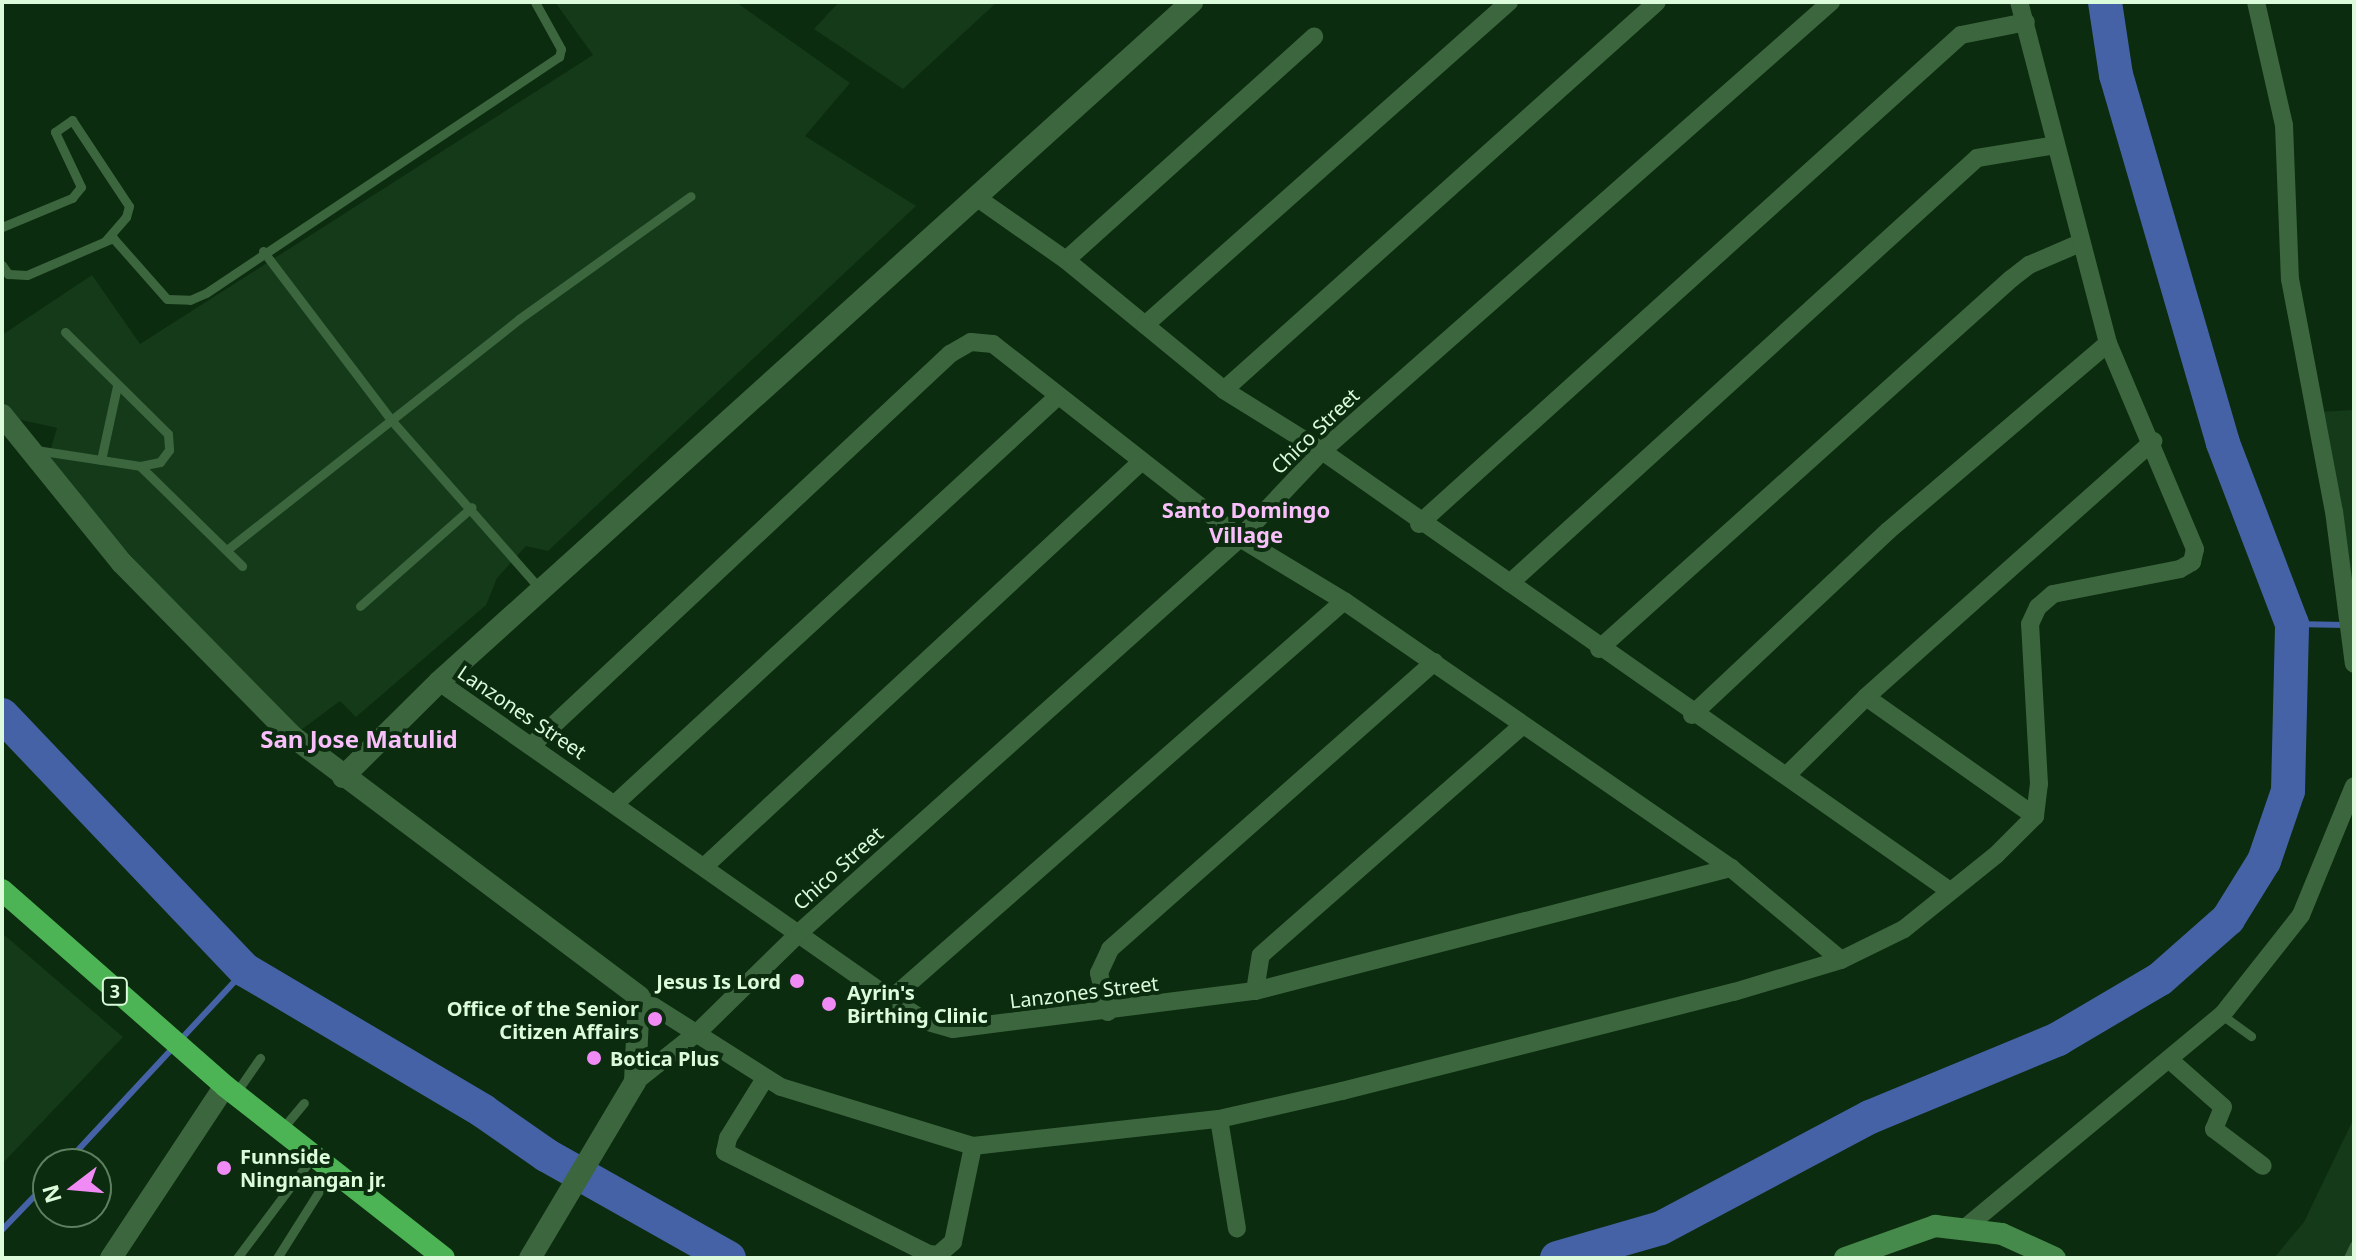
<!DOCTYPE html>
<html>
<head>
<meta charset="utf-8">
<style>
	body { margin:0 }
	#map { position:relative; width:2356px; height:1260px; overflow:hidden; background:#0b2c0e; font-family:"Noto Sans",sans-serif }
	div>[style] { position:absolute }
	.built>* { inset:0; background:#153a19 }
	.stream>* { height:6px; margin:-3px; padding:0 3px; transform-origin:3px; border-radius:3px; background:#4562a6 }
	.river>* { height:34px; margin:-17px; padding:0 17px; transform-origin:17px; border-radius:17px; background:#4562a6 }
	.service>* { height:9px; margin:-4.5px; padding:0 4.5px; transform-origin:4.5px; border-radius:4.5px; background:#3c663e }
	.minor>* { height:18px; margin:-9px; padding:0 9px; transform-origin:9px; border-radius:9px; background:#3c663e }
	.tertiary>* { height:22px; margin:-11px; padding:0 11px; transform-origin:11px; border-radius:11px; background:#3c663e }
	.secondary>* { height:22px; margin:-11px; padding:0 11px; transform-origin:11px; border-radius:11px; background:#458a4a }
	.trunk>* { height:22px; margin:-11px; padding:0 11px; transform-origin:11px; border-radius:11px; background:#4db456 }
	.dots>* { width:22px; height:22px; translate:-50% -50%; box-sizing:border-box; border:4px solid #0b2c0e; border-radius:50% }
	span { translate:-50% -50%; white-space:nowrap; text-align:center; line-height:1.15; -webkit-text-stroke:8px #0b2c0e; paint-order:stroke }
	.shield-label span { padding:2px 6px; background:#0b2c0e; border:2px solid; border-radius:6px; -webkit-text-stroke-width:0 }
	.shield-label { font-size:18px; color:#dbfbdb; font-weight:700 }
	.street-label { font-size:20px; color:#dbfbdb }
	.poi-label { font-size:20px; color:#dbfbdb; font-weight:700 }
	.right { translate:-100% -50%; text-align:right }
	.left { translate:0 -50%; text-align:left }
	.neighbourhood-label { font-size:22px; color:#f8bffa; font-weight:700 }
	.quarter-label { font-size:24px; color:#f8bffa; font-weight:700 }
	.frame { position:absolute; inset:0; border:4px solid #dbfbdb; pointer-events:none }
	.north { position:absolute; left:32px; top:1148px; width:80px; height:80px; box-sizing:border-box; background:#0b2c0e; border:2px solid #5e7f60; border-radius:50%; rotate:254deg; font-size:22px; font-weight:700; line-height:32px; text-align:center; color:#dbfbdb }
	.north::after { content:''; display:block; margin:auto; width:28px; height:36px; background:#f08bf5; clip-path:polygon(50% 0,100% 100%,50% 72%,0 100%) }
</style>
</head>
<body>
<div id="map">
	<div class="built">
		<div style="clip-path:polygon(555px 2px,736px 2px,850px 83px,805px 136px,916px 206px,548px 551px,526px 546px,497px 578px,486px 605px,356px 717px,340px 701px,301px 730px,179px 610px,47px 462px,57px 428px,4px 416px,2px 335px,92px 275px,140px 344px,593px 55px)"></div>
		<div style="clip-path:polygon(839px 2px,997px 2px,903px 89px,814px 29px)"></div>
		<div style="clip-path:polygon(2354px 410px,2354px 608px,2317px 412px)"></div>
		<div style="clip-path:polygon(2px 933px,123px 1037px,2px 1164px)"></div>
		<div style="clip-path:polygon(2354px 1118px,2354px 1258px,2274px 1258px,2304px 1222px)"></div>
	</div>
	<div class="stream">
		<div style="left:2292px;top:624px;width:54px;rotate:1.1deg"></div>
		<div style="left:65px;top:1164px;width:265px;rotate:-47.1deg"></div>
		<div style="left:2px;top:1230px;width:66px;rotate:-46.2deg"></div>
	</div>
	<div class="river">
		<div style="left:2px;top:715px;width:352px;rotate:46.4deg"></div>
		<div style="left:245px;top:970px;width:277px;rotate:30.6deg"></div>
		<div style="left:483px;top:1111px;width:77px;rotate:34.9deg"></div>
		<div style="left:546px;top:1155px;width:210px;rotate:29.4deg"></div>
		<div style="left:1557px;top:1258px;width:108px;rotate:-16.1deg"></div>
		<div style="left:1661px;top:1228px;width:237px;rotate:-28deg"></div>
		<div style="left:1870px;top:1117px;width:204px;rotate:-22.5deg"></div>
		<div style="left:2058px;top:1039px;width:118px;rotate:-30.5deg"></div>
		<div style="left:2160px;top:979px;width:91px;rotate:-41.4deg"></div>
		<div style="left:2228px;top:919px;width:68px;rotate:-58.2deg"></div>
		<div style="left:2264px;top:861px;width:74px;rotate:-71.1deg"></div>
		<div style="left:2288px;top:791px;width:167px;rotate:-88.6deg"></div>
		<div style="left:2292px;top:624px;width:194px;rotate:-110.9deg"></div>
		<div style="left:2223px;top:443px;width:383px;rotate:-106.2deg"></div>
		<div style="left:2116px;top:75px;width:74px;rotate:-98.6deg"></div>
	</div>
	<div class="service">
		<div style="left:2px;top:227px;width:76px;rotate:-22.5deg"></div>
		<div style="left:72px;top:198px;width:14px;rotate:-51deg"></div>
		<div style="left:81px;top:187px;width:61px;rotate:-115.3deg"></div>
		<div style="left:55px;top:132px;width:21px;rotate:-35deg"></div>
		<div style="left:72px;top:120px;width:103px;rotate:56.5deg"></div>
		<div style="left:129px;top:206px;width:11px;rotate:105deg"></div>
		<div style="left:126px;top:217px;width:32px;rotate:131deg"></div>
		<div style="left:263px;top:251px;width:213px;rotate:52.8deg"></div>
		<div style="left:392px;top:421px;width:224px;rotate:48.6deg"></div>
		<div style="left:2px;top:265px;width:11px;rotate:56deg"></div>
		<div style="left:8px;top:274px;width:19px;rotate:3deg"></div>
		<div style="left:27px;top:275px;width:94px;rotate:-23.3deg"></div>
		<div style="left:113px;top:238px;width:81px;rotate:48.5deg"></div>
		<div style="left:167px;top:299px;width:23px;rotate:2deg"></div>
		<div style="left:190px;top:300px;width:17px;rotate:-24deg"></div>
		<div style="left:206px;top:293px;width:425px;rotate:-33.8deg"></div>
		<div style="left:559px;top:57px;width:8px;rotate:-76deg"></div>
		<div style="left:561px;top:49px;width:54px;rotate:-119deg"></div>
		<div style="left:65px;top:332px;width:145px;rotate:44.7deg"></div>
		<div style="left:168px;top:434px;width:16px;rotate:86deg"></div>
		<div style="left:169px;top:450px;width:15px;rotate:127deg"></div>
		<div style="left:160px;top:462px;width:20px;rotate:169deg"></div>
		<div style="left:36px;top:450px;width:105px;rotate:8.7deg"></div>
		<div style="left:140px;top:466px;width:143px;rotate:44.4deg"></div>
		<div style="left:101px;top:460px;width:76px;rotate:-77.8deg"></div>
		<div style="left:228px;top:549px;width:371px;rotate:-38.3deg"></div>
		<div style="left:519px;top:319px;width:211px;rotate:-35.6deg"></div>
		<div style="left:360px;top:606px;width:149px;rotate:-41.5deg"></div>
		<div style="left:2222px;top:1015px;width:36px;rotate:36deg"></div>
		<div style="left:235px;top:1094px;width:44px;rotate:-55.2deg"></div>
		<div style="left:282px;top:1129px;width:34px;rotate:-50deg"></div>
		<div style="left:237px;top:1258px;width:129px;rotate:-53.2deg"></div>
		<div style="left:277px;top:1258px;width:105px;rotate:-57.8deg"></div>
		<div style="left:2348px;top:1258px;width:14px;rotate:-65deg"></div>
	</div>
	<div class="minor">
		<div style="left:2256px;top:2px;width:126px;rotate:77.2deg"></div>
		<div style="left:2284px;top:125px;width:154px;rotate:87.8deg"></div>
		<div style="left:2290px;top:279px;width:236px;rotate:79.3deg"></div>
		<div style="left:2334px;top:511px;width:154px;rotate:82.6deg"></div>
		<div style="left:976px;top:197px;width:110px;rotate:35deg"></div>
		<div style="left:1066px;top:260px;width:205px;rotate:39.4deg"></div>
		<div style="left:1224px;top:390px;width:115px;rotate:31.9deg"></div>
		<div style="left:1322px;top:451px;width:767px;rotate:35.02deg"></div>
		<div style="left:1066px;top:260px;width:334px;rotate:-42deg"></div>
		<div style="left:1145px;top:325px;width:487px;rotate:-41.6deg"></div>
		<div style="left:1224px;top:390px;width:581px;rotate:-41.86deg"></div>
		<div style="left:1419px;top:524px;width:730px;rotate:-42.06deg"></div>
		<div style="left:1961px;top:35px;width:66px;rotate:-11.3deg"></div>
		<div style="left:1510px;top:583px;width:631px;rotate:-42.3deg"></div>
		<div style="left:1977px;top:158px;width:80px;rotate:-9.3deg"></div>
		<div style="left:1599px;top:649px;width:554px;rotate:-41.93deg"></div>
		<div style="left:2011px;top:279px;width:23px;rotate:-38deg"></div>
		<div style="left:2029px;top:265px;width:53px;rotate:-23.2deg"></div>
		<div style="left:439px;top:682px;width:552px;rotate:35.04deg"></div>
		<div style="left:891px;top:999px;width:40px;rotate:32.9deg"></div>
		<div style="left:925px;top:1021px;width:29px;rotate:16deg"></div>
		<div style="left:953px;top:1029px;width:304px;rotate:-7.2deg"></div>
		<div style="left:1255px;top:991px;width:492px;rotate:-14.5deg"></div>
		<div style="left:1866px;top:697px;width:207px;rotate:35.2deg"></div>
		<div style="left:1692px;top:715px;width:269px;rotate:-43.2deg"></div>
		<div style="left:1888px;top:531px;width:289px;rotate:-40.5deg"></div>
		<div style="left:531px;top:746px;width:574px;rotate:-43.09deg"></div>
		<div style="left:950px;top:354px;width:24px;rotate:-30deg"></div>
		<div style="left:971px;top:342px;width:22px;rotate:5deg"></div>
		<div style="left:993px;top:344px;width:314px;rotate:38.1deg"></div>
		<div style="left:1240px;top:538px;width:122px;rotate:31.2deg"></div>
		<div style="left:1344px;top:601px;width:470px;rotate:34.6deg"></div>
		<div style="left:1731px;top:868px;width:143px;rotate:39.9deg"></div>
		<div style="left:1787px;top:775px;width:111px;rotate:-44.6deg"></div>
		<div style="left:1866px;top:697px;width:385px;rotate:-41.7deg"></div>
		<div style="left:617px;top:802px;width:597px;rotate:-42.62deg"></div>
		<div style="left:706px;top:865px;width:594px;rotate:-42.82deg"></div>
		<div style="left:1255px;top:991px;width:36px;rotate:-81deg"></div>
		<div style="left:1261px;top:955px;width:347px;rotate:-41.3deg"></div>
		<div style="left:639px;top:997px;width:168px;rotate:32.4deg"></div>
		<div style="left:781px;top:1087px;width:201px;rotate:17.1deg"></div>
		<div style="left:973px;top:1146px;width:247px;rotate:-6.3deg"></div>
		<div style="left:1219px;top:1119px;width:126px;rotate:-12.8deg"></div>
		<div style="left:1342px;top:1091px;width:404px;rotate:-14.2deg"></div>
		<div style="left:1734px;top:992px;width:112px;rotate:-16.7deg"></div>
		<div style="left:1841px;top:960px;width:70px;rotate:-26.2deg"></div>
		<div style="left:1904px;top:929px;width:118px;rotate:-38.8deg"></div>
		<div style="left:1996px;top:855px;width:55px;rotate:-45deg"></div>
		<div style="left:2035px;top:816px;width:32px;rotate:-83deg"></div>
		<div style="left:2039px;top:784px;width:160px;rotate:-93.2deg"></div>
		<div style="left:2030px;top:624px;width:19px;rotate:-65deg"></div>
		<div style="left:2038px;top:607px;width:20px;rotate:-41deg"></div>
		<div style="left:2053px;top:594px;width:129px;rotate:-11.1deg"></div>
		<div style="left:2180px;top:569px;width:14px;rotate:-30deg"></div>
		<div style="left:2192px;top:562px;width:13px;rotate:-77deg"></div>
		<div style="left:2195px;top:549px;width:224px;rotate:-112.9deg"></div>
		<div style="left:2108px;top:343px;width:352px;rotate:-104.6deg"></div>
		<div style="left:891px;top:999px;width:603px;rotate:-41.3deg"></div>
		<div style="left:1108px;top:1012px;width:40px;rotate:-103deg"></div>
		<div style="left:1099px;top:973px;width:26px;rotate:-65deg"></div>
		<div style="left:1110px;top:949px;width:433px;rotate:-41.5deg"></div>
		<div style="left:2171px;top:1061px;width:69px;rotate:41.5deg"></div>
		<div style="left:2223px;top:1107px;width:24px;rotate:112deg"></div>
		<div style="left:2214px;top:1129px;width:61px;rotate:37.1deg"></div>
		<div style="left:764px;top:1080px;width:68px;rotate:121.8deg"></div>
		<div style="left:728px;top:1138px;width:14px;rotate:102deg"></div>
		<div style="left:725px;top:1152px;width:228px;rotate:26.6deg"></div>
		<div style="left:929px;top:1254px;width:9px;rotate:6deg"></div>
		<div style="left:938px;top:1255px;width:20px;rotate:-41deg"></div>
		<div style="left:953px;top:1242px;width:98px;rotate:-78.2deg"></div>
		<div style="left:635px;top:1082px;width:80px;rotate:-38.4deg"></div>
		<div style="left:698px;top:1032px;width:143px;rotate:-44.4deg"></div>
		<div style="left:800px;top:932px;width:591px;rotate:-41.84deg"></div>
		<div style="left:1240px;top:538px;width:120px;rotate:-46.7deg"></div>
		<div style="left:1322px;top:451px;width:679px;rotate:-41.42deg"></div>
		<div style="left:1219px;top:1119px;width:111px;rotate:80.7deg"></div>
		<div style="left:1965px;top:1228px;width:334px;rotate:-39.7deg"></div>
		<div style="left:2222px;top:1015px;width:127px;rotate:-51.7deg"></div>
		<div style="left:2301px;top:915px;width:139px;rotate:-67.7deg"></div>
	</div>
	<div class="tertiary">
		<div style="left:2px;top:415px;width:191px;rotate:51deg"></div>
		<div style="left:122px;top:563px;width:243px;rotate:45.5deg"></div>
		<div style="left:292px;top:736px;width:434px;rotate:36.9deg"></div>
		<div style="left:639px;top:997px;width:85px;rotate:92.7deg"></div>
		<div style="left:635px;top:1082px;width:205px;rotate:120.8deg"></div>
		<div style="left:343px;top:777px;width:135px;rotate:-44.7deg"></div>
		<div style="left:439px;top:682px;width:1015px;rotate:-42.08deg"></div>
		<div style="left:111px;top:1258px;width:206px;rotate:-56.5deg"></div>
	</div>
	<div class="secondary">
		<div style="left:1845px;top:1258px;width:96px;rotate:-19.6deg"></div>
		<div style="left:1935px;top:1226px;width:67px;rotate:6.8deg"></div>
		<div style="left:2002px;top:1234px;width:58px;rotate:24.4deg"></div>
	</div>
	<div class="trunk">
		<div style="left:2px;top:890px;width:297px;rotate:41.3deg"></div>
		<div style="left:225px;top:1086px;width:278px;rotate:38.1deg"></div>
	</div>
	<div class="dots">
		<div style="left:797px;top:981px;background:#f08bf5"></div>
		<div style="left:829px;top:1004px;background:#f08bf5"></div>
		<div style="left:655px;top:1019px;background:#f08bf5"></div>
		<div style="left:594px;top:1058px;background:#f08bf5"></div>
		<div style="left:224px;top:1168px;background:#f08bf5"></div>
	</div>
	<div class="shield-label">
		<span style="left:115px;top:991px">3</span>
	</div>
	<div class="street-label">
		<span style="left:1315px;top:431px;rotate:-44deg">Chico Street</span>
		<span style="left:522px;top:712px;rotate:34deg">Lanzones Street</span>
		<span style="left:838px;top:868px;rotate:-42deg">Chico Street</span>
		<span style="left:1084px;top:992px;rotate:-7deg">Lanzones Street</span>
	</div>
	<div class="poi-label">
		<span class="right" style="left:781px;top:981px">Jesus Is Lord</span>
		<span class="left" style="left:847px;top:1004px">Ayrin's<br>Birthing Clinic</span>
		<span class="right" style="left:639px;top:1020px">Office of the Senior<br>Citizen Affairs</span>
		<span class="left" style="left:610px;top:1058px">Botica Plus</span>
		<span class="left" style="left:240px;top:1168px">Funnside<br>Ningnangan jr.</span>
	</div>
	<div class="neighbourhood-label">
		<span style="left:1246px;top:522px">Santo Domingo<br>Village</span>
	</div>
	<div class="quarter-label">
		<span style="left:359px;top:739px">San Jose Matulid</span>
	</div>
	<div class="frame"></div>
	<div class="north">N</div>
</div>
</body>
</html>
